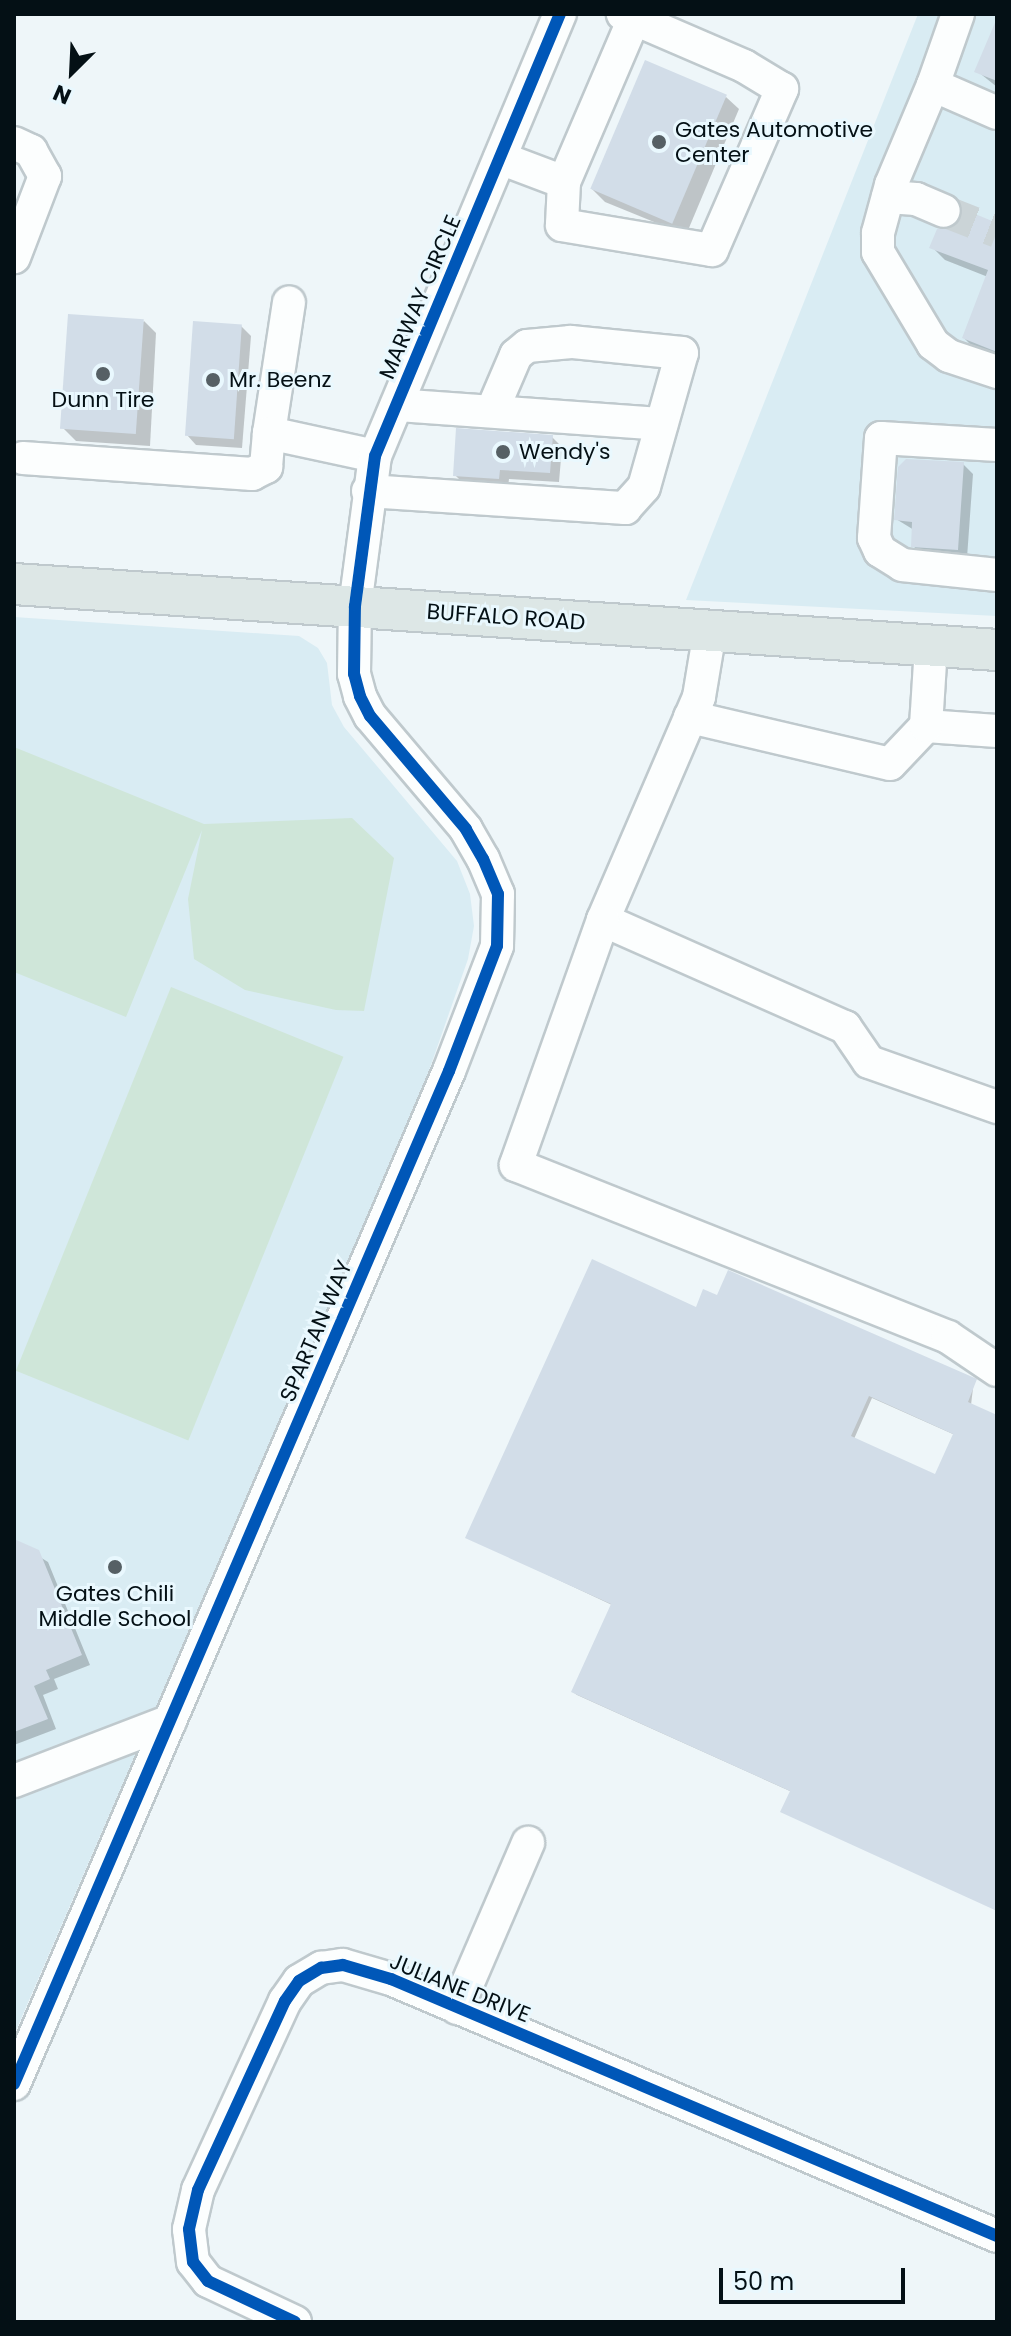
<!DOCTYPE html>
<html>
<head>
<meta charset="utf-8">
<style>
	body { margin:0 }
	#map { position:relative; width:1011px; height:2336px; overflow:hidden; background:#eef6f9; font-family:Poppins,sans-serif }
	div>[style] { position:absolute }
	.built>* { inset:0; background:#d9ecf3 }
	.green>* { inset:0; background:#cfe6d9; transform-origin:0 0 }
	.shadow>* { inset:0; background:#0003 }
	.building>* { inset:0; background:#d2dde8; transform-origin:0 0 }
	.minor-tunnel>* { height:32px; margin-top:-16px; transform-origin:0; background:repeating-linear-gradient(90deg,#cbd4d7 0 32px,transparent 0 48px) }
	.roads { filter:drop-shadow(2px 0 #bfc9cd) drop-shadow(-2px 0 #bfc9cd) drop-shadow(0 2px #bfc9cd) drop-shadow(0 -2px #bfc9cd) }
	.minor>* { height:32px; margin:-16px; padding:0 16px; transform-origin:16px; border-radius:16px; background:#fcfefe }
	.major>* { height:40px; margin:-20px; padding:0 20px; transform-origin:20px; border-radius:20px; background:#dde7e6 }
	.cycleway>* { height:12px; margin:-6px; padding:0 6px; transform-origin:6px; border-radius:6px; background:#0057b8 }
	.dots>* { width:22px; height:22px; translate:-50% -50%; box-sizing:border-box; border:4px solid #e9f8fe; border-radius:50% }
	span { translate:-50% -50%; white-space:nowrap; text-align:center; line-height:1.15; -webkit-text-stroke:6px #e9f8fe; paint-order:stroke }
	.poi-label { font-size:22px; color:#041015 }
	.left { translate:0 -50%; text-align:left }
	.street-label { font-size:22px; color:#041015 }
	.frame { position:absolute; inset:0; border:16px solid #041015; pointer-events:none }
	.north { position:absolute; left:32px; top:32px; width:80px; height:80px; -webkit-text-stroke:6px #e9f8fe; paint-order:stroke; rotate:204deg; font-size:22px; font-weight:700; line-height:32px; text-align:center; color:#041015 }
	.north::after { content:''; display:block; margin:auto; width:28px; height:36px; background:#041015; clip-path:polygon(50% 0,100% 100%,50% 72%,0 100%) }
	.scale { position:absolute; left:719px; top:2268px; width:186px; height:36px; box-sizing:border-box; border:4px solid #041015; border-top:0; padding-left:10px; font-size:24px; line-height:28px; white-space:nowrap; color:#041015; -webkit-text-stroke:6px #e9f8fe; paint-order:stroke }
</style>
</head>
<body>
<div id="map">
	<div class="built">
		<div style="clip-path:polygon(918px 14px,997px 14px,997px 616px,686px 600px)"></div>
		<div style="clip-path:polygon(14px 617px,299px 636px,318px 648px,327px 663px,332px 705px,344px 727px,457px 861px,470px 894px,474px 926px,468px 959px,419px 1099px,14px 2035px)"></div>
	</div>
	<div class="green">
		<div style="clip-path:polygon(14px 747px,204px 824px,352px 818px,394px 858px,364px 1011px,336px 1010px,245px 990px,194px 959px,188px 899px,202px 830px,126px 1017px,14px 972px)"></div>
		<div style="left:171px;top:987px;width:186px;height:414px;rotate:22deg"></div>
	</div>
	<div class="shadow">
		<div style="clip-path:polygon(997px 22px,997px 87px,977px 71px)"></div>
		<div style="clip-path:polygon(726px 97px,739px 109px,686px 235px,605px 202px,592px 189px)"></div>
		<div style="clip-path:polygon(997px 225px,997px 358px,977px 351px,964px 338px,988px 277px,945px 260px,932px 247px,956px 228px)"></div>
		<div style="clip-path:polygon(144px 321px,156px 333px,150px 446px,76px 441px,63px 428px)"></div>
		<div style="clip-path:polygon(241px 326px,251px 336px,242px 448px,196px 445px,187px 435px)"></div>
		<div style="clip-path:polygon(552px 437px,562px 447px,559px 482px,509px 479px,508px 487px,465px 485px,455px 475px)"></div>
		<div style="clip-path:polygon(963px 464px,973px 474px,967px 558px,923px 555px,913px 546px,914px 530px,896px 519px)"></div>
		<div style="clip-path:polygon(evenodd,697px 1309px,974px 1380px,971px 1405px,997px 1417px,997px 1911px,792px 1792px,577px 1695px,573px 1692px,612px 1605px,467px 1537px,697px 1309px,872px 1398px,955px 1435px,936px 1476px,854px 1439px,872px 1398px)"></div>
		<div style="clip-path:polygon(14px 1541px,48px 1562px,90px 1665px,54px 1679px,58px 1689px,43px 1695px,56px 1729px,14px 1745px)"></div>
	</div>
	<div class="building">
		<div style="clip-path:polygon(997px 18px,997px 81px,974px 72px)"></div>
		<div style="left:645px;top:60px;width:89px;height:140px;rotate:23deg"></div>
		<div style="clip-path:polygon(963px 209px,997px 223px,997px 352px,962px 338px,988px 270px,929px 248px,937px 229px,955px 227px)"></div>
		<div style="left:68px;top:314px;width:76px;height:115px;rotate:4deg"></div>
		<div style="left:193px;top:321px;width:49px;height:115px;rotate:4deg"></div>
		<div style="clip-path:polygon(456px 428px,553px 435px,550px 473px,500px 470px,499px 479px,453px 476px)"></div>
		<div style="clip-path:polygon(906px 459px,964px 462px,958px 550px,911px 547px,912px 522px,894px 520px,898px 467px)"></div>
		<div style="clip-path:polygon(evenodd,592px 1259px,696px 1307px,703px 1289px,717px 1295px,728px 1270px,977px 1379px,968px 1402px,997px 1415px,997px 1911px,780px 1812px,790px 1791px,571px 1692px,611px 1604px,465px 1538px,592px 1259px,869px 1396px,953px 1434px,935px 1474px,851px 1436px,869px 1396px)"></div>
		<div style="clip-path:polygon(14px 1539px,39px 1550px,82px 1655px,46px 1670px,50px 1679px,34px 1686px,48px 1719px,14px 1732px)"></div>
	</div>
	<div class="minor-tunnel">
		<div style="left:944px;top:211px;width:57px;rotate:21.6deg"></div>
	</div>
	<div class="roads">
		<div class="minor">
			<div style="left:958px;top:14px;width:75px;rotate:109.4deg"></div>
			<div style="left:933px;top:85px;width:70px;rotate:23.6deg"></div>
			<div style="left:933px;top:85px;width:108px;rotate:112.8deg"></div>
			<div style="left:891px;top:185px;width:50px;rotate:105.2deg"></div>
			<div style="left:878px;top:233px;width:19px;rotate:90deg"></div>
			<div style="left:878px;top:252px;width:107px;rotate:59.1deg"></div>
			<div style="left:933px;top:344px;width:20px;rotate:37deg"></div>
			<div style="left:949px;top:356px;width:51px;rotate:18.4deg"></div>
			<div style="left:14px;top:143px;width:19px;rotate:25deg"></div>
			<div style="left:31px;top:151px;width:29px;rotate:61deg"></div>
			<div style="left:45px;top:176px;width:87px;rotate:110.9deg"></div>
			<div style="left:500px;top:158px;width:68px;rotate:20.6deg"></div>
			<div style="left:564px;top:182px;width:43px;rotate:92.7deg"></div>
			<div style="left:562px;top:225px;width:152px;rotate:9.5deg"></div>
			<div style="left:712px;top:250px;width:176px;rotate:-66.5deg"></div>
			<div style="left:782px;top:89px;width:44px;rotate:-148.8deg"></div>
			<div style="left:744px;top:66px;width:132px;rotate:-156.7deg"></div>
			<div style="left:564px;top:182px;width:177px;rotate:-66.8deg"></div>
			<div style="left:888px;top:197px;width:28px;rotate:4deg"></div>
			<div style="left:916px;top:199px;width:30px;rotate:23deg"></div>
			<div style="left:397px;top:405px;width:265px;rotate:4.1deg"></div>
			<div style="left:269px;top:433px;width:132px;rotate:-81.3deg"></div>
			<div style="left:997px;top:445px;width:116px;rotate:-176.5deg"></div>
			<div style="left:881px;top:438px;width:100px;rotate:94deg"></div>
			<div style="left:874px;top:538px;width:14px;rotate:65deg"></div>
			<div style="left:880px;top:551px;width:26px;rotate:32deg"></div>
			<div style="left:902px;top:565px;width:96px;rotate:6deg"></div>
			<div style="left:23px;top:458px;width:230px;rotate:4deg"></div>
			<div style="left:252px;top:474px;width:16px;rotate:-27deg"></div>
			<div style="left:266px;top:467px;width:34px;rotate:-85deg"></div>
			<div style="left:269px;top:433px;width:108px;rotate:12.2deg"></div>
			<div style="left:368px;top:491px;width:258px;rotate:3.8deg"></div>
			<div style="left:625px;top:508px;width:28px;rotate:-48deg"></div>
			<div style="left:644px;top:487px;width:139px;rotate:-74.2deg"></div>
			<div style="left:682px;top:353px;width:112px;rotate:-174.3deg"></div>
			<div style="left:571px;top:342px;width:44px;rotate:174.8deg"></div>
			<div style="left:527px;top:346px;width:14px;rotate:141deg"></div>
			<div style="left:516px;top:355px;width:61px;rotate:113.2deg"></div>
			<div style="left:710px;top:631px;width:67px;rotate:99.5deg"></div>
			<div style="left:699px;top:697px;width:243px;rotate:113.3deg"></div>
			<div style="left:603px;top:920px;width:265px;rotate:23.9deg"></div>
			<div style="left:845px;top:1027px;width:42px;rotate:55.6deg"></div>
			<div style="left:869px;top:1062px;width:136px;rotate:19.4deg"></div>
			<div style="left:690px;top:717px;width:205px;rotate:13.2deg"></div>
			<div style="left:890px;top:764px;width:52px;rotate:-46.5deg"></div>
			<div style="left:926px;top:726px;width:71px;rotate:4deg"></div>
			<div style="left:926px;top:726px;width:80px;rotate:-86.4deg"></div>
			<div style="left:603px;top:920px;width:260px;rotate:109.6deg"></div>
			<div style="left:516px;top:1165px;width:465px;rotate:21.7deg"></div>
			<div style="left:948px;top:1337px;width:59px;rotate:34deg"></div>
			<div style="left:14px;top:1781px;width:167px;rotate:-21deg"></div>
			<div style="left:457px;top:2008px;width:180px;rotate:-66.7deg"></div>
			<div style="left:14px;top:2084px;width:1102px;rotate:-66.76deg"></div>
			<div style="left:449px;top:1071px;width:134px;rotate:-69deg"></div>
			<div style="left:497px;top:946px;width:52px;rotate:-88.9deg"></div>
			<div style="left:498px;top:894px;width:38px;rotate:-113deg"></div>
			<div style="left:483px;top:859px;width:34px;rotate:-120deg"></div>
			<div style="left:466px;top:829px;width:148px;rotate:-130.3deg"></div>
			<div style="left:370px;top:716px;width:22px;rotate:-117deg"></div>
			<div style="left:360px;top:696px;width:23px;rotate:-105deg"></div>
			<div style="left:354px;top:674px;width:68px;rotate:-89.2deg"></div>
			<div style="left:355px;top:606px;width:151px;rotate:-82.4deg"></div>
			<div style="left:375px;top:456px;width:479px;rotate:-67.3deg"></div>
			<div style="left:295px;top:2322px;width:96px;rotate:-154.8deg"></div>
			<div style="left:208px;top:2281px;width:24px;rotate:-128deg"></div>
			<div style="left:193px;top:2262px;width:33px;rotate:-97deg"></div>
			<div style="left:189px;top:2229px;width:40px;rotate:-77deg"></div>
			<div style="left:198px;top:2190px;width:208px;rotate:-65.3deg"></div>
			<div style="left:285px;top:2001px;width:24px;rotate:-55deg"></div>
			<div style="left:299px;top:1981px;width:26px;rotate:-31deg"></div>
			<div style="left:321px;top:1968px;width:22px;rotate:-8deg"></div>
			<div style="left:343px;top:1965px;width:50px;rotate:16.3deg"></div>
			<div style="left:391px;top:1979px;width:658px;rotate:22.98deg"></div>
		</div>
		<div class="major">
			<div style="left:14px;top:584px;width:985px;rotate:3.84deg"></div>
		</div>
	</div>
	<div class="cycleway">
		<div style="left:14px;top:2084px;width:1102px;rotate:-66.76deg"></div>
		<div style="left:449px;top:1071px;width:134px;rotate:-69deg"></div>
		<div style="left:497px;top:946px;width:52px;rotate:-88.9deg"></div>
		<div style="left:498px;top:894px;width:38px;rotate:-113deg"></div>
		<div style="left:483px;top:859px;width:34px;rotate:-120deg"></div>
		<div style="left:466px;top:829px;width:148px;rotate:-130.3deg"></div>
		<div style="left:370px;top:716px;width:22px;rotate:-117deg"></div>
		<div style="left:360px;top:696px;width:23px;rotate:-105deg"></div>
		<div style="left:354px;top:674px;width:68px;rotate:-89.2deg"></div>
		<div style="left:355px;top:606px;width:151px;rotate:-82.4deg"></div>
		<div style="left:375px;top:456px;width:479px;rotate:-67.3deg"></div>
		<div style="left:295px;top:2322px;width:96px;rotate:-154.8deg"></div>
		<div style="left:208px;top:2281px;width:24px;rotate:-128deg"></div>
		<div style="left:193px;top:2262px;width:33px;rotate:-97deg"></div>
		<div style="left:189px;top:2229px;width:40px;rotate:-77deg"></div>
		<div style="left:198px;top:2190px;width:208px;rotate:-65.3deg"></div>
		<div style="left:285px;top:2001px;width:24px;rotate:-55deg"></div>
		<div style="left:299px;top:1981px;width:26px;rotate:-31deg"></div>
		<div style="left:321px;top:1968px;width:22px;rotate:-8deg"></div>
		<div style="left:343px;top:1965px;width:50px;rotate:16.3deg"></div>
		<div style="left:391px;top:1979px;width:658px;rotate:22.98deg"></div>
	</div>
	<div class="dots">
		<div style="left:659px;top:142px;background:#566065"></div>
		<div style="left:103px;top:374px;background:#566065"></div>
		<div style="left:213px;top:380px;background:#566065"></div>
		<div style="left:503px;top:452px;background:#566065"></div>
		<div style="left:115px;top:1567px;background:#566065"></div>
	</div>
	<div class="poi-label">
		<span class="left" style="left:675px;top:142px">Gates Automotive<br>Center</span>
		<span class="left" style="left:229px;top:380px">Mr. Beenz</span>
		<span style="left:103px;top:400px">Dunn Tire</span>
		<span class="left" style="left:519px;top:452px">Wendy's</span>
		<span style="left:115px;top:1606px">Gates Chili<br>Middle School</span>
	</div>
	<div class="street-label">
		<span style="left:420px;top:297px;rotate:-67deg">MARWAY CIRCLE</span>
		<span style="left:506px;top:617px;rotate:4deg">BUFFALO ROAD</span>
		<span style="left:316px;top:1331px;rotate:-67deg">SPARTAN WAY</span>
		<span style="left:460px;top:1988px;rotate:22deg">JULIANE DRIVE</span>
	</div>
	<div class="frame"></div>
	<div class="north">N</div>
	<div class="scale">50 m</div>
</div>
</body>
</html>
